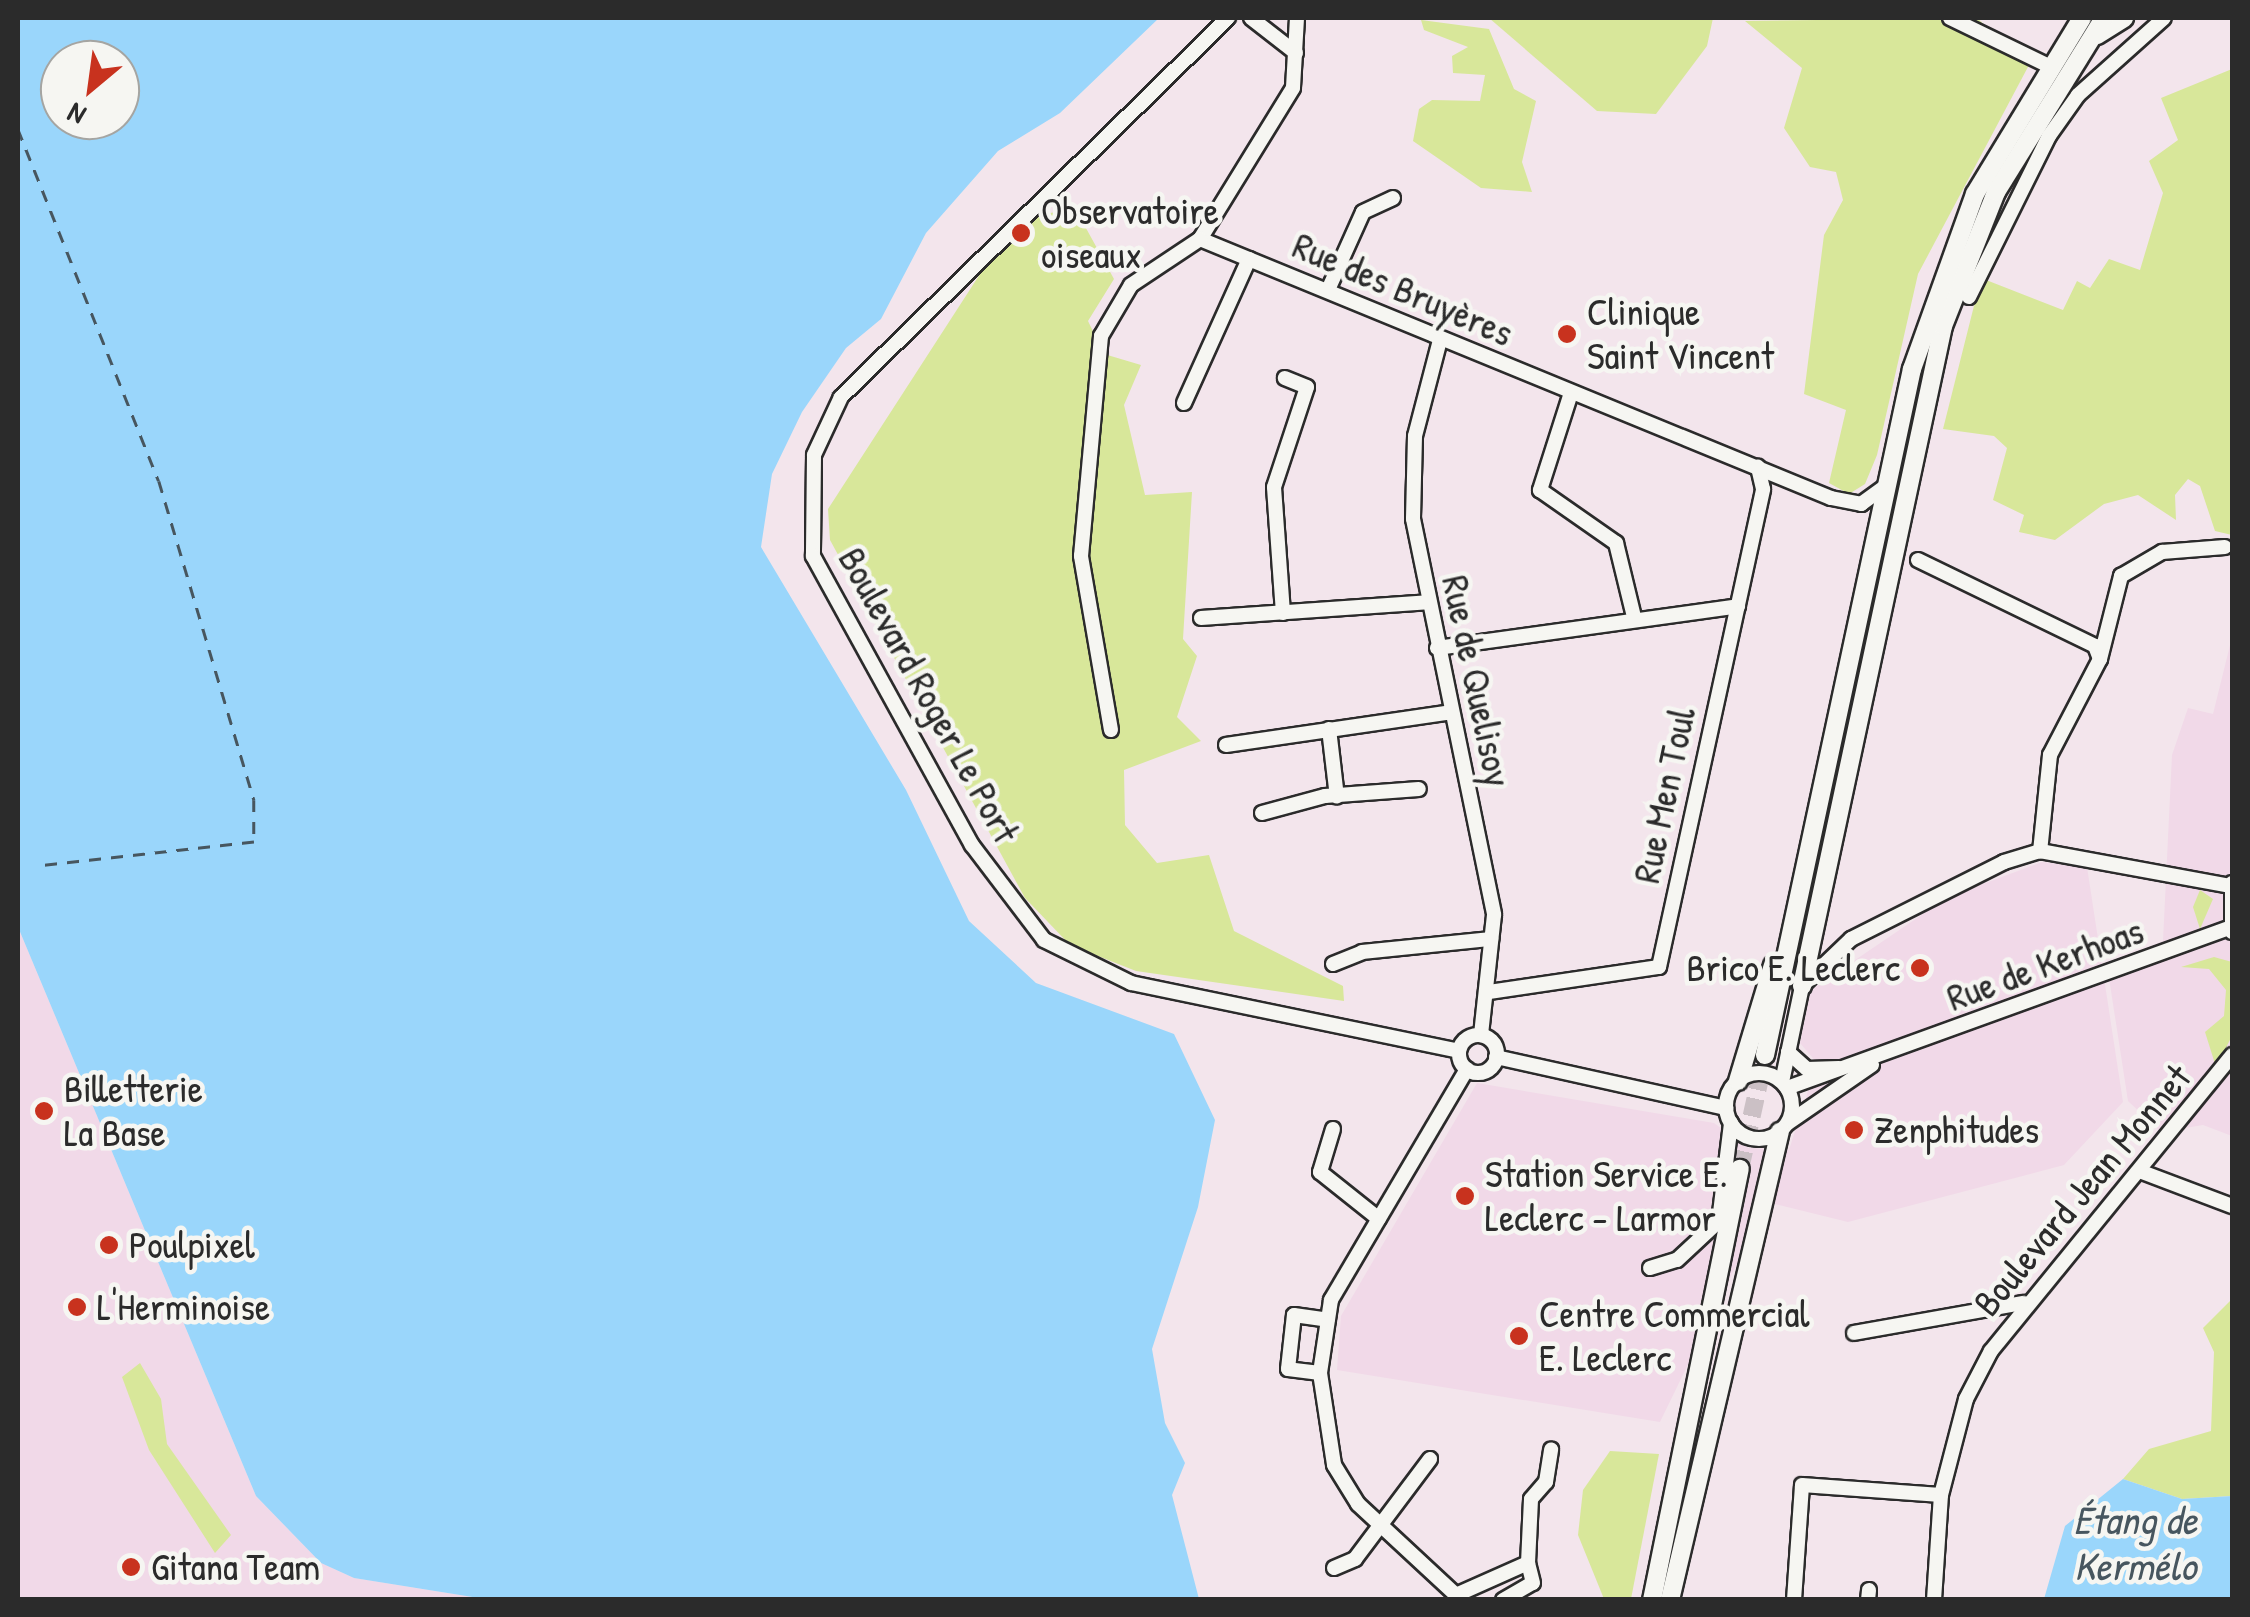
<!DOCTYPE html>
<html>
<head>
<meta charset="utf-8">
<style>
	body { margin:0 }
	#map { position:relative; width:2250px; height:1617px; overflow:hidden; background:#f3e5ec; font-family:"Patrick Hand",sans-serif }
	div>[style] { position:absolute }
	.built>* { inset:0; background:#f1d9e8 }
	.green>* { inset:0; background:#d8e79a }
	.water>* { inset:0; background:#9ad6fb }
	.ferry>* { height:2.5px; margin-top:-1.25px; transform-origin:0; background:repeating-linear-gradient(90deg,#47565f 0 12px,transparent 0 22px) }
	.major-tunnel>* { height:18px; margin-top:-9px; transform-origin:0; background:repeating-linear-gradient(90deg,#cbc0c5 0 18px,transparent 0 27px) }
	.roads { filter:drop-shadow(2px 0 #2b2b2b) drop-shadow(-2px 0 #2b2b2b) drop-shadow(0 2px #2b2b2b) drop-shadow(0 -2px #2b2b2b) }
	.minor>* { height:14px; margin:-7px; padding:0 7px; transform-origin:7px; border-radius:7px; background:#f6f6f2 }
	.minor>.ring { margin:-7px; padding:0; box-sizing:content-box; background:none; border:14px solid #f6f6f2; border-radius:50% }
	.major>* { height:18px; margin:-9px; padding:0 9px; transform-origin:9px; border-radius:9px; background:#f6f6f2 }
	.dots>* { width:28px; height:28px; translate:-50% -50%; box-sizing:border-box; border:5px solid #f6f6f2; border-radius:50% }
	span { translate:-50% -50%; white-space:nowrap; text-align:center; line-height:1.15; -webkit-text-stroke:9px #f6f6f2; paint-order:stroke }
	.poi-label { font-size:38px; color:#2b2b2b }
	.left { translate:0 -50%; text-align:left }
	.right { translate:-100% -50%; text-align:right }
	.street-label { font-size:38px; color:#2b2b2b }
	.water-label { font-size:40px; color:#47565f; font-style:italic }
	.frame { position:absolute; inset:0; border:20px solid #2b2b2b; pointer-events:none }
	.north { position:absolute; left:40px; top:40px; width:100px; height:100px; box-sizing:border-box; background:#f6f6f2; border:2px solid #a5a5a2; border-radius:50%; rotate:209deg; font-size:28px; font-weight:700; line-height:40px; text-align:center; color:#2b2b2b }
	.north::after { content:''; display:block; margin:auto; width:35px; height:45px; background:#c8321e; clip-path:polygon(50% 0,100% 100%,50% 72%,0 100%) }
</style>
</head>
<body>
<div id="map">
	<div class="built">
		<div style="clip-path:polygon(2232px 637px,2232px 1136px,2203px 1125px,2161px 1132px,2128px 1101px,2107px 965px,2163px 941px,2172px 755px,2188px 708px,2213px 714px)"></div>
		<div style="clip-path:polygon(2042px 862px,2087px 867px,2123px 1102px,2064px 1165px,1848px 1222px,1767px 1202px,1660px 1422px,1337px 1370px,1341px 1316px,1477px 1083px,1714px 1123px,1748px 1148px,1789px 1150px,1817px 1063px,1800px 1043px,1811px 990px,1948px 897px)"></div>
		<div style="clip-path:polygon(18px 927px,256px 1496px,321px 1563px,354px 1578px,485px 1599px,18px 1599px)"></div>
	</div>
	<div class="green">
		<div style="clip-path:polygon(1489px 18px,1713px 18px,1707px 46px,1656px 114px,1597px 111px)"></div>
		<div style="clip-path:polygon(1977px 18px,2029px 65px,1918px 274px,1877px 455px,1865px 484px,1849px 494px,1829px 483px,1846px 410px,1804px 394px,1824px 235px,1843px 200px,1836px 172px,1810px 167px,1784px 128px,1802px 68px,1745px 21px)"></div>
		<div style="clip-path:polygon(1421px 20px,1489px 29px,1514px 89px,1536px 101px,1522px 162px,1532px 192px,1481px 188px,1413px 141px,1419px 109px,1432px 100px,1480px 101px,1485px 75px,1453px 73px,1452px 56px,1468px 47px,1424px 30px)"></div>
		<div style="clip-path:polygon(2232px 69px,2232px 535px,2215px 531px,2200px 486px,2188px 479px,2175px 495px,2176px 520px,2138px 495px,2104px 504px,2055px 540px,2019px 532px,2024px 515px,1993px 500px,2007px 448px,1994px 436px,1943px 429px,1981px 278px,2063px 310px,2077px 281px,2090px 288px,2109px 259px,2140px 270px,2163px 193px,2149px 161px,2178px 140px,2161px 98px)"></div>
		<div style="clip-path:polygon(1076px 210px,1114px 279px,1088px 321px,1104px 354px,1141px 365px,1124px 405px,1145px 495px,1192px 492px,1183px 639px,1197px 656px,1177px 717px,1201px 741px,1124px 770px,1125px 825px,1157px 863px,1209px 855px,1234px 931px,1343px 986px,1344px 1001px,1136px 971px,1070px 945px,1025px 898px,830px 540px,828px 509px,991px 257px,1041px 214px)"></div>
		<div style="clip-path:polygon(2200px 890px,2213px 899px,2200px 929px,2193px 907px)"></div>
		<div style="clip-path:polygon(2214px 957px,2232px 962px,2232px 1036px,2216px 1067px,2205px 1032px,2224px 1016px,2226px 990px,2209px 969px,2181px 967px)"></div>
		<div style="clip-path:polygon(2232px 1299px,2232px 1496px,2182px 1499px,2123px 1479px,2149px 1449px,2211px 1431px,2214px 1352px,2203px 1328px)"></div>
		<div style="clip-path:polygon(140px 1363px,161px 1399px,167px 1444px,231px 1535px,215px 1553px,149px 1450px,122px 1377px)"></div>
		<div style="clip-path:polygon(1610px 1451px,1659px 1454px,1631px 1599px,1604px 1599px,1578px 1535px,1583px 1490px)"></div>
	</div>
	<div class="water">
		<div style="clip-path:polygon(evenodd,18px 18px,1159px 18px,1060px 113px,998px 151px,926px 233px,881px 319px,846px 348px,802px 412px,772px 474px,761px 547px,906px 790px,969px 921px,1036px 983px,1174px 1034px,1215px 1120px,1198px 1207px,1152px 1349px,1165px 1423px,1185px 1463px,1172px 1495px,1199px 1599px,485px 1599px,354px 1578px,321px 1563px,256px 1496px,18px 927px,18px 18px,120px 60px,120px 120px,60px 120px,60px 60px,120px 60px)"></div>
		<div style="clip-path:polygon(2123px 1479px,2182px 1499px,2232px 1496px,2232px 1599px,2044px 1599px,2065px 1526px)"></div>
	</div>
	<div class="ferry">
		<div style="left:18px;top:129px;width:379px;rotate:68.2deg"></div>
		<div style="left:159px;top:481px;width:333px;rotate:73.4deg"></div>
		<div style="left:254px;top:800px;width:42px;rotate:90deg"></div>
		<div style="left:254px;top:842px;width:220px;rotate:173.7deg"></div>
	</div>
	<div class="major-tunnel">
		<div style="left:1740px;top:1169px;width:117px;rotate:-77.6deg"></div>
	</div>
	<div class="roads">
		<div class="minor">
			<div style="left:1228px;top:18px;width:542px;rotate:135.6deg"></div>
			<div style="left:841px;top:397px;width:64px;rotate:115deg"></div>
			<div style="left:814px;top:455px;width:101px;rotate:90.6deg"></div>
			<div style="left:813px;top:556px;width:330px;rotate:61.2deg"></div>
			<div style="left:972px;top:845px;width:119px;rotate:52.8deg"></div>
			<div style="left:1044px;top:940px;width:97px;rotate:26.3deg"></div>
			<div style="left:1131px;top:983px;width:335px;rotate:11.7deg"></div>
			<div style="left:1251px;top:18px;width:57px;rotate:37.9deg"></div>
			<div style="left:1297px;top:18px;width:70px;rotate:93.3deg"></div>
			<div style="left:1293px;top:88px;width:177px;rotate:121.6deg"></div>
			<div style="left:1200px;top:239px;width:682px;rotate:22.32deg"></div>
			<div style="left:1831px;top:498px;width:31px;rotate:11deg"></div>
			<div style="left:1861px;top:504px;width:29px;rotate:-36deg"></div>
			<div style="left:1950px;top:18px;width:110px;rotate:25.9deg"></div>
			<div style="left:1328px;top:290px;width:85px;rotate:-65.8deg"></div>
			<div style="left:1363px;top:212px;width:33px;rotate:-25deg"></div>
			<div style="left:1969px;top:297px;width:180px;rotate:-63.6deg"></div>
			<div style="left:2049px;top:136px;width:50px;rotate:-54.7deg"></div>
			<div style="left:2078px;top:95px;width:115px;rotate:-41.8deg"></div>
			<div style="left:1440px;top:340px;width:99px;rotate:104.6deg"></div>
			<div style="left:1415px;top:436px;width:83px;rotate:91.4deg"></div>
			<div style="left:1413px;top:519px;width:404px;rotate:78.4deg"></div>
			<div style="left:1494px;top:915px;width:121px;rotate:96.2deg"></div>
			<div style="left:1570px;top:396px;width:99px;rotate:107.7deg"></div>
			<div style="left:1540px;top:490px;width:93px;rotate:34.9deg"></div>
			<div style="left:1616px;top:543px;width:76px;rotate:76.3deg"></div>
			<div style="left:1184px;top:403px;width:158px;rotate:-65.7deg"></div>
			<div style="left:1918px;top:560px;width:197px;rotate:25.9deg"></div>
			<div style="left:2095px;top:646px;width:14px;rotate:69deg"></div>
			<div style="left:2100px;top:659px;width:108px;rotate:117.5deg"></div>
			<div style="left:2050px;top:755px;width:97px;rotate:95.9deg"></div>
			<div style="left:1283px;top:613px;width:126px;rotate:-94.1deg"></div>
			<div style="left:1274px;top:487px;width:105px;rotate:-71.7deg"></div>
			<div style="left:1307px;top:387px;width:24px;rotate:-158deg"></div>
			<div style="left:1201px;top:618px;width:227px;rotate:-4deg"></div>
			<div style="left:1437px;top:648px;width:304px;rotate:-7.9deg"></div>
			<div style="left:2100px;top:659px;width:86px;rotate:-75.8deg"></div>
			<div style="left:2121px;top:576px;width:48px;rotate:-30.3deg"></div>
			<div style="left:2162px;top:552px;width:63px;rotate:-4.5deg"></div>
			<div style="left:1329px;top:729px;width:68px;rotate:83.3deg"></div>
			<div style="left:1111px;top:730px;width:177px;rotate:-99.8deg"></div>
			<div style="left:1081px;top:556px;width:221px;rotate:-84.8deg"></div>
			<div style="left:1101px;top:336px;width:59px;rotate:-59.5deg"></div>
			<div style="left:1131px;top:285px;width:83px;rotate:-33.7deg"></div>
			<div style="left:1226px;top:745px;width:227px;rotate:-8.3deg"></div>
			<div style="left:1262px;top:813px;width:65px;rotate:-15.1deg"></div>
			<div style="left:1325px;top:796px;width:94px;rotate:-4.3deg"></div>
			<div style="left:2232px;top:883px;width:49px;rotate:90deg"></div>
			<div style="left:1333px;top:964px;width:31px;rotate:-22deg"></div>
			<div style="left:1362px;top:952px;width:130px;rotate:-5.8deg"></div>
			<div style="left:1489px;top:992px;width:172px;rotate:-8.4deg"></div>
			<div style="left:1659px;top:967px;width:489px;rotate:-77.7deg"></div>
			<div style="left:1763px;top:489px;width:23px;rotate:-103deg"></div>
			<div class="ring" style="left:1459px;top:1035px;width:24px;height:24px"></div>
			<div style="left:1788px;top:1052px;width:25px;rotate:42deg"></div>
			<div style="left:1807px;top:1069px;width:32px;rotate:-2deg"></div>
			<div style="left:1496px;top:1057px;width:236px;rotate:12.5deg"></div>
			<div style="left:1467px;top:1069px;width:268px;rotate:120.5deg"></div>
			<div style="left:1331px;top:1300px;width:74px;rotate:98.6deg"></div>
			<div style="left:1320px;top:1373px;width:93px;rotate:81.3deg"></div>
			<div style="left:1334px;top:1465px;width:46px;rotate:58.4deg"></div>
			<div style="left:1358px;top:1504px;width:134px;rotate:42.9deg"></div>
			<div style="left:1456px;top:1595px;width:79px;rotate:-24deg"></div>
			<div style="left:1528px;top:1563px;width:64px;rotate:-87.3deg"></div>
			<div style="left:1531px;top:1499px;width:23px;rotate:-49deg"></div>
			<div style="left:1546px;top:1482px;width:33px;rotate:-81deg"></div>
			<div class="ring" style="left:1726px;top:1073px;width:52px;height:52px"></div>
			<div style="left:1782px;top:1082px;width:98px;rotate:-78.2deg"></div>
			<div style="left:1802px;top:986px;width:68px;rotate:-43.8deg"></div>
			<div style="left:1851px;top:939px;width:171px;rotate:-26.7deg"></div>
			<div style="left:2004px;top:862px;width:38px;rotate:-17deg"></div>
			<div style="left:2040px;top:851px;width:193px;rotate:10.4deg"></div>
			<div style="left:1787px;top:1088px;width:471px;rotate:-19.9deg"></div>
			<div style="left:1788px;top:1123px;width:102px;rotate:-34.6deg"></div>
			<div style="left:1333px;top:1129px;width:45px;rotate:106.8deg"></div>
			<div style="left:1320px;top:1172px;width:75px;rotate:38.5deg"></div>
			<div style="left:2142px;top:1172px;width:96px;rotate:20.7deg"></div>
			<div style="left:1650px;top:1268px;width:28px;rotate:-17deg"></div>
			<div style="left:1677px;top:1260px;width:57px;rotate:-42.9deg"></div>
			<div style="left:1719px;top:1221px;width:99px;rotate:-83deg"></div>
			<div style="left:1854px;top:1333px;width:172px;rotate:-10.1deg"></div>
			<div style="left:1320px;top:1373px;width:32px;rotate:-173deg"></div>
			<div style="left:1288px;top:1369px;width:54px;rotate:-83.7deg"></div>
			<div style="left:1294px;top:1315px;width:34px;rotate:8deg"></div>
			<div style="left:1334px;top:1568px;width:23px;rotate:-23deg"></div>
			<div style="left:1355px;top:1559px;width:125px;rotate:-53.1deg"></div>
			<div style="left:1503px;top:1600px;width:34px;rotate:-30deg"></div>
			<div style="left:1533px;top:1583px;width:21px;rotate:-104deg"></div>
			<div style="left:1794px;top:1600px;width:115px;rotate:-86deg"></div>
			<div style="left:1802px;top:1485px;width:139px;rotate:4.1deg"></div>
			<div style="left:1868px;top:1600px;width:10px;rotate:-84deg"></div>
			<div style="left:1934px;top:1600px;width:105px;rotate:-86.2deg"></div>
			<div style="left:1941px;top:1495px;width:99px;rotate:-75.4deg"></div>
			<div style="left:1966px;top:1399px;width:54px;rotate:-62.5deg"></div>
			<div style="left:1991px;top:1351px;width:382px;rotate:-50.8deg"></div>
		</div>
		<div class="major">
			<div style="left:2097px;top:35px;width:32px;rotate:-32deg"></div>
			<div style="left:1802px;top:986px;width:675px;rotate:-77.94deg"></div>
			<div style="left:1943px;top:326px;width:144px;rotate:-68.4deg"></div>
			<div style="left:1996px;top:192px;width:205px;rotate:-58.2deg"></div>
			<div style="left:1765px;top:1055px;width:702px;rotate:-77.91deg"></div>
			<div style="left:1912px;top:369px;width:186px;rotate:-70.2deg"></div>
			<div style="left:1975px;top:194px;width:206px;rotate:-58.7deg"></div>
			<div style="left:1738px;top:1081px;width:121px;rotate:-73.2deg"></div>
			<div style="left:1652px;top:1600px;width:440px;rotate:-78.5deg"></div>
			<div style="left:1670px;top:1600px;width:481px;rotate:-76.8deg"></div>
		</div>
	</div>
	<div class="dots">
		<div style="left:1021px;top:233px;background:#c8321e"></div>
		<div style="left:1567px;top:334px;background:#c8321e"></div>
		<div style="left:1920px;top:968px;background:#c8321e"></div>
		<div style="left:44px;top:1111px;background:#c8321e"></div>
		<div style="left:1854px;top:1130px;background:#c8321e"></div>
		<div style="left:1465px;top:1196px;background:#c8321e"></div>
		<div style="left:109px;top:1245px;background:#c8321e"></div>
		<div style="left:77px;top:1307px;background:#c8321e"></div>
		<div style="left:1519px;top:1336px;background:#c8321e"></div>
		<div style="left:131px;top:1567px;background:#c8321e"></div>
	</div>
	<div class="poi-label">
		<span class="left" style="left:1041px;top:233px">Observatoire<br>oiseaux</span>
		<span class="left" style="left:1587px;top:334px">Clinique<br>Saint Vincent</span>
		<span class="right" style="left:1900px;top:968px">Brico E. Leclerc</span>
		<span class="left" style="left:64px;top:1111px">Billetterie<br>La Base</span>
		<span class="left" style="left:1874px;top:1130px">Zenphitudes</span>
		<span class="left" style="left:1485px;top:1196px">Station Service E.<br>Leclerc - Larmor</span>
		<span class="left" style="left:129px;top:1245px">Poulpixel</span>
		<span class="left" style="left:97px;top:1307px">L'Herminoise</span>
		<span class="left" style="left:1539px;top:1336px">Centre Commercial<br>E. Leclerc</span>
		<span class="left" style="left:151px;top:1567px">Gitana Team</span>
	</div>
	<div class="street-label">
		<span style="left:1403px;top:289px;rotate:23deg">Rue des Bruyères</span>
		<span style="left:1477px;top:681px;rotate:78deg">Rue de Quelisoy</span>
		<span style="left:929px;top:695px;rotate:61deg">Boulevard Roger Le Port</span>
		<span style="left:1664px;top:795px;rotate:-78deg">Rue Men Toul</span>
		<span style="left:2045px;top:964px;rotate:-20deg">Rue de Kerhoas</span>
		<span style="left:2082px;top:1190px;rotate:-50deg">Boulevard Jean Monnet</span>
	</div>
	<div class="water-label">
		<span style="left:2135px;top:1542px">Étang de<br>Kermélo</span>
	</div>
	<div class="frame"></div>
	<div class="north">N</div>
</div>
</body>
</html>
